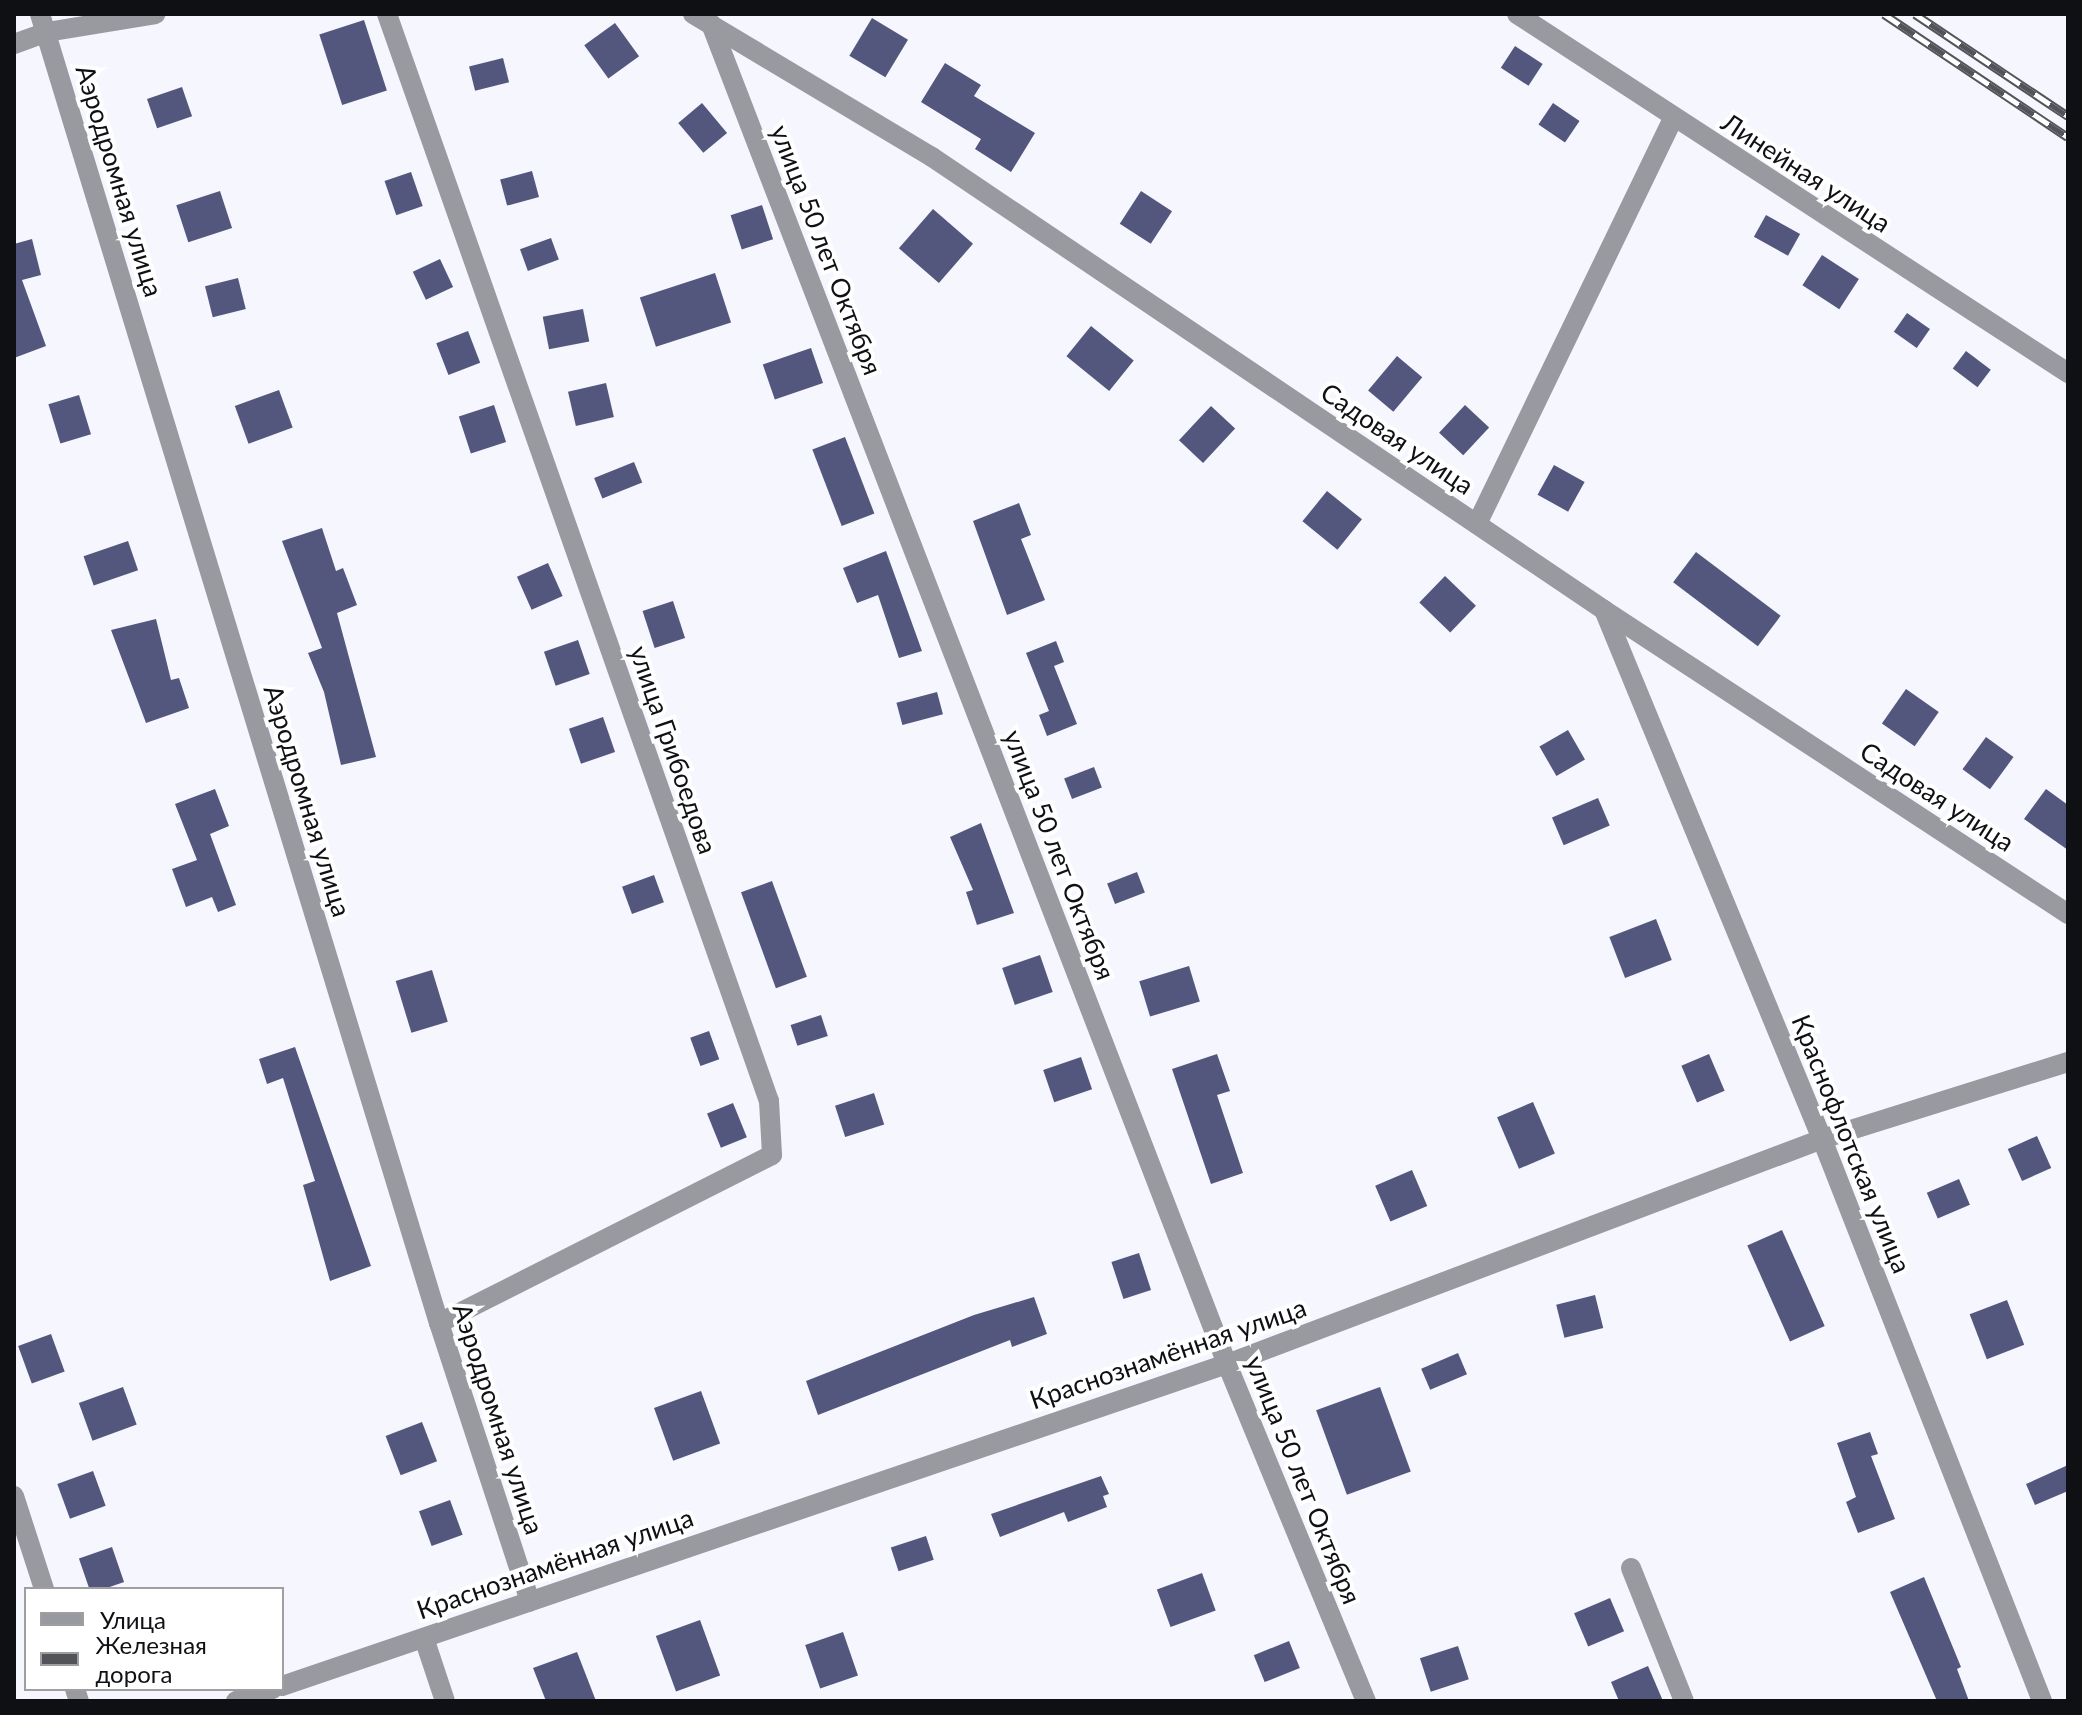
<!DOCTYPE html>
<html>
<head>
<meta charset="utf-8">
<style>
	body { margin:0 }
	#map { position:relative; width:2082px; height:1715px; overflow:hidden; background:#f5f6fe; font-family:Lato,sans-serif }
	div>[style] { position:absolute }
	.building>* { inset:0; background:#53577d; transform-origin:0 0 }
	.minor>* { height:20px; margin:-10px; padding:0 10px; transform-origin:10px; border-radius:10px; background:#999aa0 }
	.rail>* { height:9px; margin-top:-4.5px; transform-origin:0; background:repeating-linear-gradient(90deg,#fff 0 18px,#535459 0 36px); box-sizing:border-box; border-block:2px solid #535459 }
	span { translate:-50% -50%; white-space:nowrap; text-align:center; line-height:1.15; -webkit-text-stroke:8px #fff; paint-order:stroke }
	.street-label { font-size:26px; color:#0f1014 }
	.frame { position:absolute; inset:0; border:16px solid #0f1014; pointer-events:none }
	.legend { position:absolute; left:24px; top:1587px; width:260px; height:104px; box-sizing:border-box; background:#fff; border:2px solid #9f9fa1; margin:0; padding:10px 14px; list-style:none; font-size:24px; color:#0f1014 }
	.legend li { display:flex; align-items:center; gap:16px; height:40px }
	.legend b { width:40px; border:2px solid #9f9fa1 }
</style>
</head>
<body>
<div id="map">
	<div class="building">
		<div style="left:872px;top:18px;width:42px;height:44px;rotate:31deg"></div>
		<div style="left:364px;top:20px;width:74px;height:47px;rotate:72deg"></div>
		<div style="left:615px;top:23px;width:41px;height:38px;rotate:54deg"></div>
		<div style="left:1515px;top:46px;width:33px;height:26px;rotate:33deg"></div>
		<div style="left:503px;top:58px;width:25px;height:35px;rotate:76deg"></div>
		<div style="clip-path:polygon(945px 63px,981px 85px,974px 96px,1035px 133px,1011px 172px,975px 149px,981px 139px,921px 102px)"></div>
		<div style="left:182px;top:87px;width:31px;height:37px;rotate:71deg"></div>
		<div style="left:702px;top:103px;width:39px;height:31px;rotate:50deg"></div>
		<div style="left:1553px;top:103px;width:32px;height:26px;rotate:34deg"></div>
		<div style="left:532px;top:171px;width:27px;height:33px;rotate:75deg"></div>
		<div style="left:411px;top:172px;width:36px;height:28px;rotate:71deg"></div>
		<div style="left:220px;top:191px;width:39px;height:46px;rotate:72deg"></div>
		<div style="left:1141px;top:191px;width:37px;height:39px;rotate:33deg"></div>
		<div style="left:762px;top:205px;width:36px;height:33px;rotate:72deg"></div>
		<div style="left:933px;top:209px;width:53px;height:52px;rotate:41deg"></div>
		<div style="left:1766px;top:215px;width:39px;height:25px;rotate:29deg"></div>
		<div style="left:551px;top:238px;width:23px;height:33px;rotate:70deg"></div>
		<div style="clip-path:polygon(32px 239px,41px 275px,22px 280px,46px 346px,14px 358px,14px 244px)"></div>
		<div style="left:1822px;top:255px;width:44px;height:36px;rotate:33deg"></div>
		<div style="left:440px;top:259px;width:31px;height:30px;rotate:65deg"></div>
		<div style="left:715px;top:273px;width:52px;height:79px;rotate:72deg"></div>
		<div style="left:238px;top:278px;width:32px;height:34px;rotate:76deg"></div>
		<div style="left:583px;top:309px;width:33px;height:41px;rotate:79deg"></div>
		<div style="left:1907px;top:313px;width:28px;height:23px;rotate:35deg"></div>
		<div style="left:1091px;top:326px;width:55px;height:39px;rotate:39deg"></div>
		<div style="left:468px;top:331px;width:34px;height:34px;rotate:69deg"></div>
		<div style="left:811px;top:348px;width:37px;height:51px;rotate:71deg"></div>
		<div style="left:1966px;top:351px;width:31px;height:22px;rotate:37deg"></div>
		<div style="left:1397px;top:356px;width:33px;height:45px;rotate:40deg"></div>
		<div style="left:606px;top:383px;width:35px;height:39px;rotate:77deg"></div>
		<div style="left:279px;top:390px;width:40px;height:47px;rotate:70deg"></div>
		<div style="left:79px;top:395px;width:41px;height:32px;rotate:73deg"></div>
		<div style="left:494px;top:405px;width:39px;height:37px;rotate:72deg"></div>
		<div style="left:1465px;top:405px;width:33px;height:38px;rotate:43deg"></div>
		<div style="left:1211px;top:406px;width:33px;height:47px;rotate:43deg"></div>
		<div style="left:845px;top:437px;width:82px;height:35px;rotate:69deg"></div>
		<div style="left:634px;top:462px;width:22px;height:43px;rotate:68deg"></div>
		<div style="left:1554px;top:465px;width:35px;height:34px;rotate:29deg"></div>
		<div style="left:1327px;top:491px;width:45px;height:39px;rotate:39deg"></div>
		<div style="clip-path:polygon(1019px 503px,1031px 535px,1021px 539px,1045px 600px,1007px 615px,973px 521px)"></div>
		<div style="clip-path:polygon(322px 528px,336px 571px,343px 568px,357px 605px,337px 613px,376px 757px,341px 765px,324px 692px,308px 653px,322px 648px,282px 541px)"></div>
		<div style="left:128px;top:541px;width:31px;height:47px;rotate:71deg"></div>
		<div style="clip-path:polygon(886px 551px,922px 651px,899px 658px,878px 595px,857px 603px,843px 568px)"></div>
		<div style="left:1696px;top:552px;width:106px;height:38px;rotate:37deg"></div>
		<div style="left:548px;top:563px;width:36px;height:34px;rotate:66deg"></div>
		<div style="left:1445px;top:576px;width:43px;height:37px;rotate:44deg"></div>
		<div style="left:673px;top:601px;width:39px;height:32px;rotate:72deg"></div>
		<div style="clip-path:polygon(156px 619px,171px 680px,179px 678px,189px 708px,146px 723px,111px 630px)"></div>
		<div style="left:578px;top:640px;width:36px;height:36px;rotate:71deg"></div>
		<div style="clip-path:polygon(1056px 641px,1064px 662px,1054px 666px,1077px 724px,1047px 736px,1039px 715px,1049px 711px,1026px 653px)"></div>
		<div style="left:1906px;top:689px;width:40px;height:42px;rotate:35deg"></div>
		<div style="left:937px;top:692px;width:23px;height:42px;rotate:75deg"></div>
		<div style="left:603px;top:717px;width:37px;height:36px;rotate:71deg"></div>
		<div style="left:1568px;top:730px;width:34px;height:33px;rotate:60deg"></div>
		<div style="left:1986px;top:737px;width:34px;height:40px;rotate:36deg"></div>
		<div style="left:1094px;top:767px;width:22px;height:32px;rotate:69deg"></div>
		<div style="clip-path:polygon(215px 789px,229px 826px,210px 834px,236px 905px,218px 912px,212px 897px,186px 907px,172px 869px,197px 860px,175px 804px)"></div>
		<div style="clip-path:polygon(2046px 789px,2068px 805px,2068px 850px,2024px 819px)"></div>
		<div style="left:1598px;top:798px;width:30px;height:50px;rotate:67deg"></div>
		<div style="clip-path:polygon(981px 823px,1014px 913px,977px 925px,966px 892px,973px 890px,950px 837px)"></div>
		<div style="left:1137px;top:872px;width:22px;height:32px;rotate:69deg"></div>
		<div style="left:654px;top:875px;width:29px;height:34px;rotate:70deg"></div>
		<div style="left:772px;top:881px;width:102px;height:33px;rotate:70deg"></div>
		<div style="left:1656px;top:919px;width:44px;height:50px;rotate:69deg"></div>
		<div style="left:1040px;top:955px;width:39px;height:40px;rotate:71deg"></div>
		<div style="left:1189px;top:966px;width:37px;height:52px;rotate:73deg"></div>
		<div style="left:432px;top:970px;width:54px;height:38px;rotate:73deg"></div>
		<div style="left:821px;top:1015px;width:22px;height:32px;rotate:72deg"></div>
		<div style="left:709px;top:1031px;width:30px;height:20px;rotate:70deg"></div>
		<div style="clip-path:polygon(295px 1047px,371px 1266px,330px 1281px,303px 1185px,315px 1181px,283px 1078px,267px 1084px,259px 1059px)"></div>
		<div style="clip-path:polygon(1217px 1054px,1230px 1091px,1217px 1095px,1243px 1173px,1211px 1184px,1172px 1069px)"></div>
		<div style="left:1709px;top:1054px;width:40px;height:30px;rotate:67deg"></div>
		<div style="left:1081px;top:1057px;width:34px;height:40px;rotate:71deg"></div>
		<div style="left:874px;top:1093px;width:33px;height:41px;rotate:72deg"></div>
		<div style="left:1533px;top:1102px;width:56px;height:39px;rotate:67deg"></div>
		<div style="left:733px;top:1103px;width:37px;height:28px;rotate:68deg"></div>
		<div style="left:2037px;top:1136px;width:35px;height:32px;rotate:66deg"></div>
		<div style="left:1412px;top:1170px;width:39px;height:40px;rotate:67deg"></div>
		<div style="left:1959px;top:1179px;width:28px;height:35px;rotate:67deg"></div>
		<div style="left:1782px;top:1230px;width:105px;height:38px;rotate:66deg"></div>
		<div style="left:1139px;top:1253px;width:39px;height:29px;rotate:72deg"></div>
		<div style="left:1595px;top:1295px;width:34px;height:40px;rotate:76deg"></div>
		<div style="clip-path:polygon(1034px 1297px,1047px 1334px,1012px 1347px,1010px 1340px,818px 1415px,806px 1381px,974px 1315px)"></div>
		<div style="left:2007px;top:1300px;width:48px;height:40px;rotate:69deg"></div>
		<div style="left:51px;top:1334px;width:40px;height:35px;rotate:70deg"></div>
		<div style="left:1458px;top:1353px;width:23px;height:40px;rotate:67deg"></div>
		<div style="left:123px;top:1387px;width:40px;height:47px;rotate:70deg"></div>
		<div style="left:1380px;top:1387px;width:90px;height:68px;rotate:70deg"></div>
		<div style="left:701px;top:1391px;width:56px;height:50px;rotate:70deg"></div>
		<div style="left:422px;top:1422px;width:42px;height:39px;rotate:69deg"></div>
		<div style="clip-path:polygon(1870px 1432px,1878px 1454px,1871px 1456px,1895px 1519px,1858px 1533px,1846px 1502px,1856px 1497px,1837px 1443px)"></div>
		<div style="clip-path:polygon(2068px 1465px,2068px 1491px,2035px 1505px,2026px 1484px)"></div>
		<div style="left:93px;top:1471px;width:37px;height:38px;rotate:70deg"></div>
		<div style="clip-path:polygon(1101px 1476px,1109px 1494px,1103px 1496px,1107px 1507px,1068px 1522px,1064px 1512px,1000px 1537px,991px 1514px)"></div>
		<div style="left:450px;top:1500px;width:37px;height:33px;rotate:70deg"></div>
		<div style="left:926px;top:1536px;width:25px;height:37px;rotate:72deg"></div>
		<div style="left:112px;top:1547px;width:37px;height:35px;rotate:71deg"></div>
		<div style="left:1202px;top:1573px;width:40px;height:48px;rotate:70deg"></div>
		<div style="clip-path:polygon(1924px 1577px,1961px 1667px,1957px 1669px,1969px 1701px,1937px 1701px,1890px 1592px)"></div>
		<div style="left:1610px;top:1598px;width:36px;height:39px;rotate:67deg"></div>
		<div style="left:700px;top:1620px;width:59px;height:47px;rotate:70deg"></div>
		<div style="left:843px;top:1632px;width:46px;height:40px;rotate:71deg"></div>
		<div style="left:1289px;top:1641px;width:29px;height:38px;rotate:68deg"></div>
		<div style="left:1458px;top:1646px;width:35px;height:40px;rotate:72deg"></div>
		<div style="clip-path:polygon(577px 1652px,596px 1701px,546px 1701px,533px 1668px)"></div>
		<div style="clip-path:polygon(1648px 1666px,1663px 1701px,1619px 1701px,1611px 1682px)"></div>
	</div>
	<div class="minor">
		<div style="left:40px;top:14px;width:1368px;rotate:73.05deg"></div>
		<div style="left:439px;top:1323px;width:293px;rotate:71.9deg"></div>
		<div style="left:387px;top:14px;width:1152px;rotate:70.64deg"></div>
		<div style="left:769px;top:1101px;width:54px;rotate:86.8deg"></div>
		<div style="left:772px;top:1155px;width:373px;rotate:153.2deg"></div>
		<div style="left:693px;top:14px;width:279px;rotate:30.9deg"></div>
		<div style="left:932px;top:157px;width:810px;rotate:33.98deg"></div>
		<div style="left:1604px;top:610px;width:555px;rotate:33.23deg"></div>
		<div style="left:1517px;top:14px;width:658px;rotate:33.09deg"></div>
		<div style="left:711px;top:24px;width:1436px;rotate:68.94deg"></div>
		<div style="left:1227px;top:1364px;width:365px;rotate:67.6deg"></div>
		<div style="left:14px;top:44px;width:35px;rotate:-20deg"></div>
		<div style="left:47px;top:32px;width:110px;rotate:-9.4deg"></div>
		<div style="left:1477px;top:524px;width:450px;rotate:-64.2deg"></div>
		<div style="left:1604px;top:610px;width:572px;rotate:67.6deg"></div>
		<div style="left:1822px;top:1139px;width:604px;rotate:68.62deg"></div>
		<div style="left:14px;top:1496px;width:98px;rotate:72.1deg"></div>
		<div style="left:1631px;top:1568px;width:143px;rotate:68.3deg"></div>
		<div style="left:424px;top:1638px;width:66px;rotate:71.6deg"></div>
		<div style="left:282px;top:1686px;width:998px;rotate:-18.82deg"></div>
		<div style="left:1227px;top:1364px;width:636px;rotate:-20.71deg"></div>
		<div style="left:1822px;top:1139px;width:258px;rotate:-17.4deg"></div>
		<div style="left:75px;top:1689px;width:13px;rotate:72deg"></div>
		<div style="left:236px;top:1701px;width:38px;rotate:-18deg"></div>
	</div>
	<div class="rail">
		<div style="left:1884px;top:14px;width:221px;rotate:33.8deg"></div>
		<div style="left:1915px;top:14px;width:184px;rotate:33.7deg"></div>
	</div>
	<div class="street-label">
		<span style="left:1806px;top:173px;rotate:33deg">Линейная улица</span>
		<span style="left:119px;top:181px;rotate:73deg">Аэродромная улица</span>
		<span style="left:826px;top:250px;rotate:69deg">улица 50 лет Октября</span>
		<span style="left:1397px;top:439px;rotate:34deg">Садовая улица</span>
		<span style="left:673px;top:750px;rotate:71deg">улица Грибоедова</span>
		<span style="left:1937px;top:797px;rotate:33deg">Садовая улица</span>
		<span style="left:307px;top:801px;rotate:73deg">Аэродромная улица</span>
		<span style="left:1059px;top:855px;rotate:69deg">улица 50 лет Октября</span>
		<span style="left:1851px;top:1144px;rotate:68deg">Краснофлотская улица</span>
		<span style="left:1168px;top:1354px;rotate:-19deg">Краснознамённая улица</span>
		<span style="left:498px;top:1419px;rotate:72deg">Аэродромная улица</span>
		<span style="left:1303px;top:1480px;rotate:68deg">улица 50 лет Октября</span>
		<span style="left:555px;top:1564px;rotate:-19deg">Краснознамённая улица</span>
	</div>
	<div class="frame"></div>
	<ul class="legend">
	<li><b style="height:10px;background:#999aa0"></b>Улица</li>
	<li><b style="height:10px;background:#535459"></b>Железная дорога</li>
	</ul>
</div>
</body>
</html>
